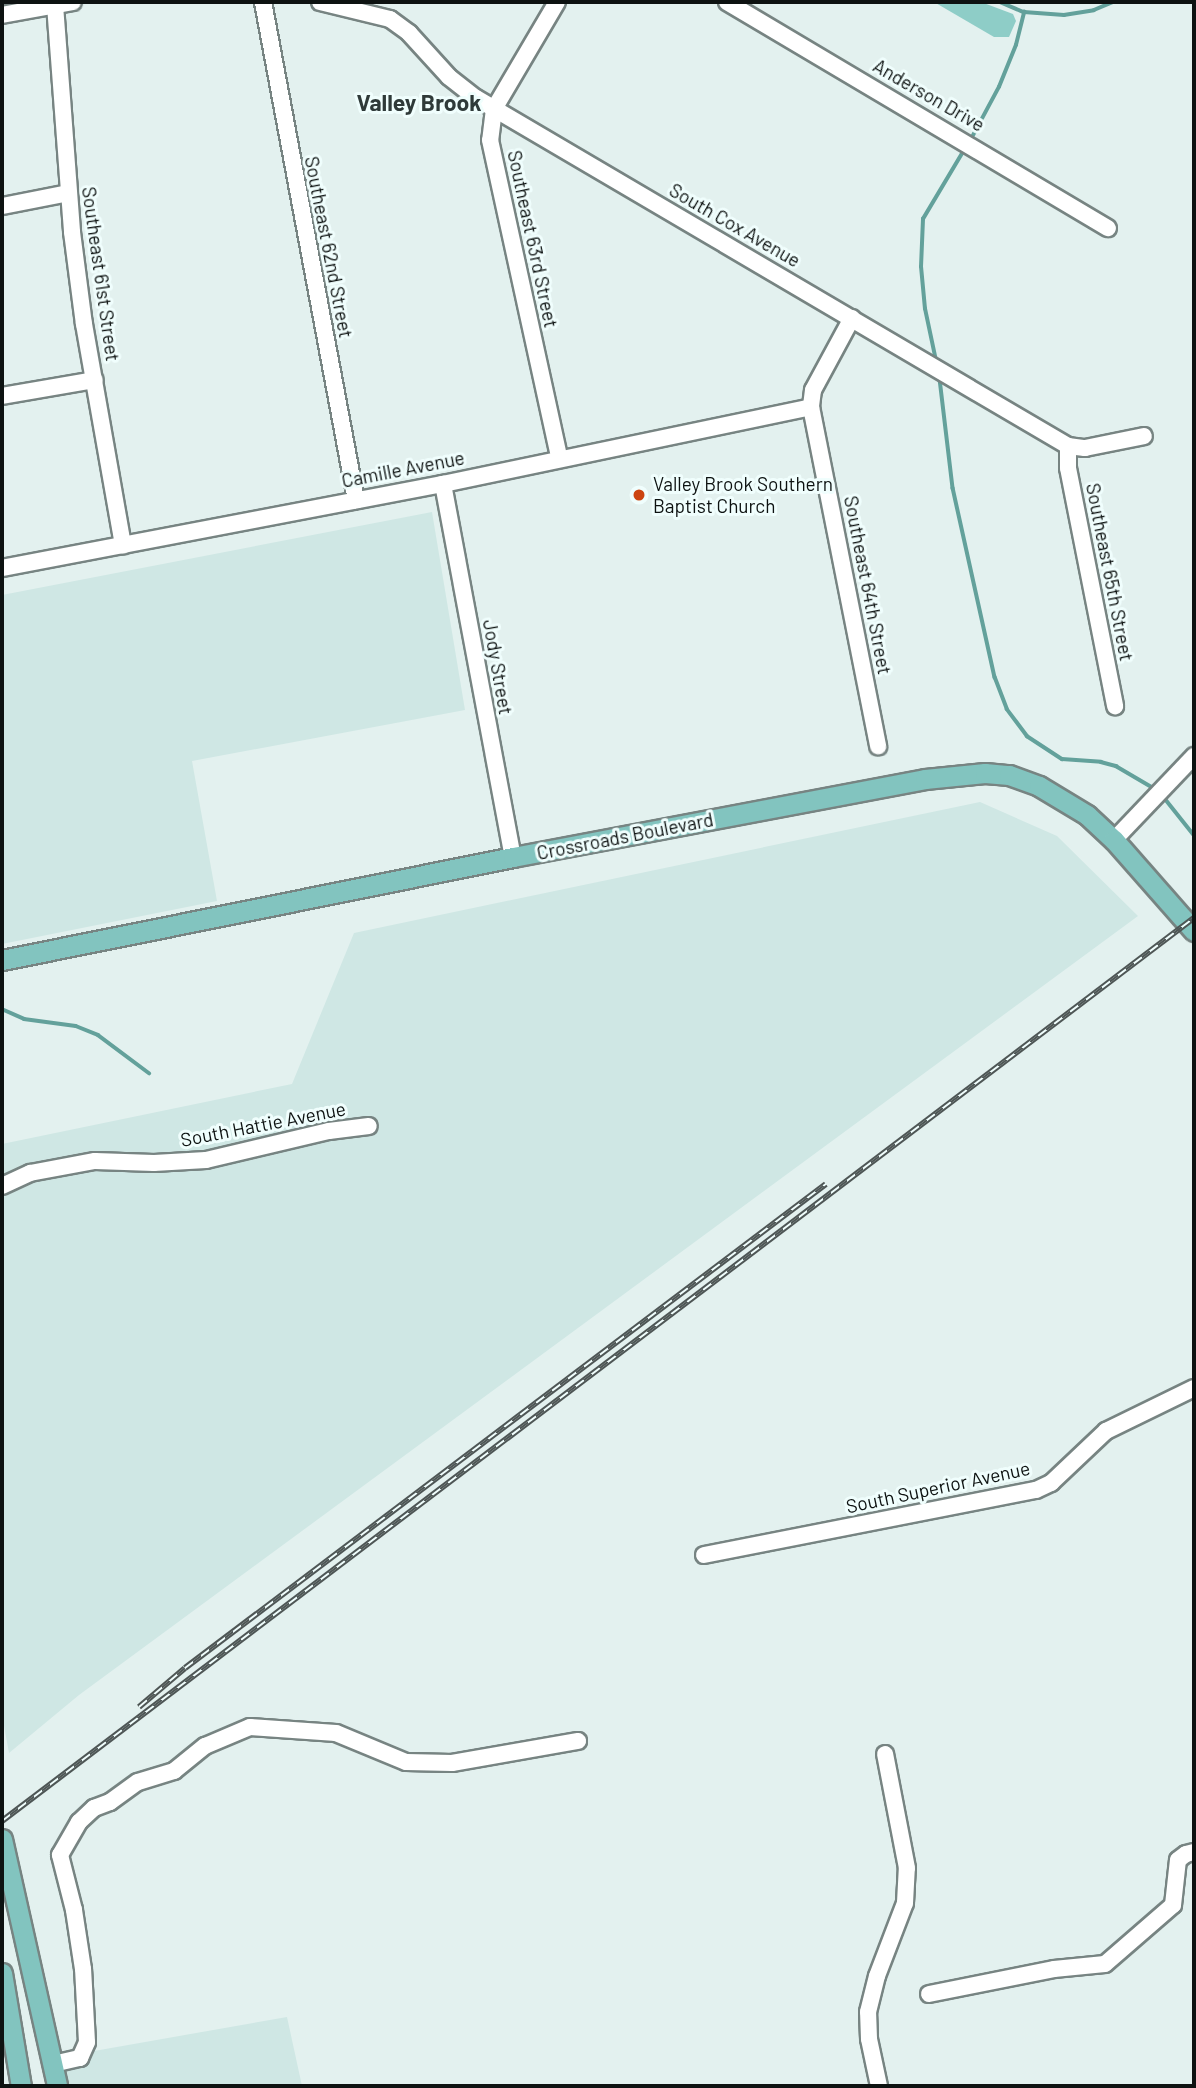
<!DOCTYPE html>
<html>
<head>
<meta charset="utf-8">
<style>
	body { margin:0 }
	#map { position:relative; width:1196px; height:2088px; overflow:hidden; background:#e3f1ef; font-family:Barlow,sans-serif }
	div>[style] { position:absolute }
	.built>* { inset:0; background:#cfe7e4 }
	.green>* { inset:0; background:#8ecdc7 }
	.stream>* { height:3.5px; margin:-1.75px; padding:0 1.75px; transform-origin:1.75px; border-radius:1.75px; background:#63a19b }
	.roads { filter:drop-shadow(2px 0 #778482) drop-shadow(-2px 0 #778482) drop-shadow(0 2px #778482) drop-shadow(0 -2px #778482) }
	.minor>* { height:16px; margin:-8px; padding:0 8px; transform-origin:8px; border-radius:8px; background:#fff }
	.major>* { height:19px; margin:-9.5px; padding:0 9.5px; transform-origin:9.5px; border-radius:9.5px; background:#82c4bf }
	.rail>* { height:6px; margin-top:-3px; transform-origin:0; background:repeating-linear-gradient(90deg,#f0fefd 0 10px,#4e5655 0 20px); box-sizing:border-box; border-block:2px solid #4e5655 }
	.dots>* { width:19px; height:19px; translate:-50% -50%; box-sizing:border-box; border:4px solid #f0fefd; border-radius:50% }
	span { translate:-50% -50%; white-space:nowrap; text-align:center; line-height:1.15; -webkit-text-stroke:6px #f0fefd; paint-order:stroke }
	.street-label { font-size:19px; color:#0d1211 }
	.poi-label { font-size:19px; color:#0d1211 }
	.left { translate:0 -50%; text-align:left }
	.quarter-label { font-size:23px; color:#2f3a39; font-weight:700 }
	.frame { position:absolute; inset:0; border:4px solid #0d1211; pointer-events:none }
</style>
</head>
<body>
<div id="map">
	<div class="built">
		<div style="clip-path:polygon(432px 512px,465px 710px,192px 761px,217px 901px,2px 944px,2px 595px)"></div>
		<div style="clip-path:polygon(980px 802px,1057px 836px,1138px 916px,79px 1695px,9px 1753px,2px 1715px,2px 1144px,292px 1084px,354px 933px)"></div>
		<div style="clip-path:polygon(287px 2017px,302px 2086px,66px 2086px,60px 2057px)"></div>
	</div>
	<div class="green">
		<div style="clip-path:polygon(934px 2px,981px 2px,1013px 14px,1016px 21px,1009px 37px,994px 37px)"></div>
	</div>
	<div class="stream">
		<div style="left:1000px;top:2px;width:26px;rotate:23deg"></div>
		<div style="left:1024px;top:12px;width:40px;rotate:4.3deg"></div>
		<div style="left:1064px;top:15px;width:30px;rotate:-9deg"></div>
		<div style="left:1094px;top:10px;width:21px;rotate:-23deg"></div>
		<div style="left:970px;top:141px;width:61px;rotate:-61.8deg"></div>
		<div style="left:999px;top:87px;width:45px;rotate:-68deg"></div>
		<div style="left:1016px;top:45px;width:34px;rotate:-76deg"></div>
		<div style="left:936px;top:361px;width:53px;rotate:-101.9deg"></div>
		<div style="left:925px;top:309px;width:42px;rotate:-95.4deg"></div>
		<div style="left:921px;top:267px;width:48px;rotate:-87.6deg"></div>
		<div style="left:923px;top:219px;width:84px;rotate:-59.2deg"></div>
		<div style="left:940px;top:379px;width:110px;rotate:83.2deg"></div>
		<div style="left:953px;top:488px;width:194px;rotate:77.5deg"></div>
		<div style="left:995px;top:677px;width:34px;rotate:69deg"></div>
		<div style="left:1007px;top:709px;width:34px;rotate:53deg"></div>
		<div style="left:1027px;top:736px;width:42px;rotate:33.3deg"></div>
		<div style="left:1062px;top:759px;width:39px;rotate:4deg"></div>
		<div style="left:1101px;top:762px;width:16px;rotate:15deg"></div>
		<div style="left:1116px;top:766px;width:45px;rotate:30.5deg"></div>
		<div style="left:1163px;top:796px;width:50px;rotate:51.5deg"></div>
		<div style="left:2px;top:1009px;width:24px;rotate:24deg"></div>
		<div style="left:24px;top:1019px;width:52px;rotate:7.7deg"></div>
		<div style="left:76px;top:1026px;width:24px;rotate:22deg"></div>
		<div style="left:98px;top:1035px;width:64px;rotate:36.7deg"></div>
	</div>
	<div class="roads">
		<div class="minor">
			<div style="left:263px;top:2px;width:507px;rotate:79.42deg"></div>
			<div style="left:320px;top:2px;width:72px;rotate:13.7deg"></div>
			<div style="left:390px;top:19px;width:24px;rotate:36deg"></div>
			<div style="left:409px;top:33px;width:59px;rotate:47.7deg"></div>
			<div style="left:449px;top:77px;width:34px;rotate:38deg"></div>
			<div style="left:476px;top:98px;width:687px;rotate:30.45deg"></div>
			<div style="left:1068px;top:446px;width:17px;rotate:7deg"></div>
			<div style="left:1085px;top:448px;width:60px;rotate:-11.5deg"></div>
			<div style="left:557px;top:2px;width:124px;rotate:120.5deg"></div>
			<div style="left:494px;top:109px;width:31px;rotate:97deg"></div>
			<div style="left:490px;top:140px;width:324px;rotate:77.7deg"></div>
			<div style="left:727px;top:2px;width:443px;rotate:30.7deg"></div>
			<div style="left:55px;top:5px;width:228px;rotate:85.7deg"></div>
			<div style="left:72px;top:232px;width:93px;rotate:82.6deg"></div>
			<div style="left:84px;top:324px;width:225px;rotate:80deg"></div>
			<div style="left:2px;top:15px;width:72px;rotate:-10.4deg"></div>
			<div style="left:2px;top:206px;width:67px;rotate:-11.1deg"></div>
			<div style="left:852px;top:318px;width:82px;rotate:118.4deg"></div>
			<div style="left:813px;top:390px;width:17px;rotate:97deg"></div>
			<div style="left:811px;top:407px;width:346px;rotate:78.8deg"></div>
			<div style="left:2px;top:396px;width:94px;rotate:-9.8deg"></div>
			<div style="left:1068px;top:446px;width:22px;rotate:90deg"></div>
			<div style="left:1068px;top:468px;width:243px;rotate:78.8deg"></div>
			<div style="left:443px;top:484px;width:380px;rotate:79.4deg"></div>
			<div style="left:2px;top:568px;width:449px;rotate:-10.8deg"></div>
			<div style="left:443px;top:484px;width:376px;rotate:-11.8deg"></div>
			<div style="left:1114px;top:840px;width:116px;rotate:-46.4deg"></div>
			<div style="left:2px;top:1186px;width:31px;rotate:-25deg"></div>
			<div style="left:30px;top:1173px;width:66px;rotate:-10.5deg"></div>
			<div style="left:95px;top:1161px;width:59px;rotate:1.9deg"></div>
			<div style="left:154px;top:1163px;width:52px;rotate:-3.3deg"></div>
			<div style="left:206px;top:1160px;width:126px;rotate:-13.3deg"></div>
			<div style="left:329px;top:1131px;width:40px;rotate:-7.1deg"></div>
			<div style="left:704px;top:1555px;width:338px;rotate:-11.1deg"></div>
			<div style="left:1036px;top:1490px;width:17px;rotate:-25deg"></div>
			<div style="left:1051px;top:1483px;width:76px;rotate:-43.4deg"></div>
			<div style="left:1106px;top:1431px;width:98px;rotate:-26deg"></div>
			<div style="left:929px;top:1994px;width:127px;rotate:-11.3deg"></div>
			<div style="left:1054px;top:1969px;width:51px;rotate:-5.6deg"></div>
			<div style="left:1105px;top:1964px;width:90px;rotate:-40.9deg"></div>
			<div style="left:1173px;top:1905px;width:45px;rotate:-83.7deg"></div>
			<div style="left:1178px;top:1860px;width:10px;rotate:-37deg"></div>
			<div style="left:1186px;top:1854px;width:8px;rotate:-14deg"></div>
			<div style="left:53px;top:2064px;width:28px;rotate:-13deg"></div>
			<div style="left:80px;top:2058px;width:17px;rotate:-66deg"></div>
			<div style="left:87px;top:2042px;width:73px;rotate:-93.1deg"></div>
			<div style="left:83px;top:1969px;width:60px;rotate:-98.7deg"></div>
			<div style="left:74px;top:1910px;width:57px;rotate:-104.3deg"></div>
			<div style="left:60px;top:1855px;width:38px;rotate:-60deg"></div>
			<div style="left:79px;top:1822px;width:21px;rotate:-43deg"></div>
			<div style="left:94px;top:1808px;width:17px;rotate:-21deg"></div>
			<div style="left:110px;top:1802px;width:34px;rotate:-36deg"></div>
			<div style="left:138px;top:1782px;width:38px;rotate:-17deg"></div>
			<div style="left:174px;top:1771px;width:40px;rotate:-39deg"></div>
			<div style="left:205px;top:1746px;width:49px;rotate:-22.9deg"></div>
			<div style="left:250px;top:1727px;width:86px;rotate:4deg"></div>
			<div style="left:336px;top:1733px;width:76px;rotate:22.5deg"></div>
			<div style="left:406px;top:1762px;width:46px;rotate:1.2deg"></div>
			<div style="left:452px;top:1763px;width:128px;rotate:-9.9deg"></div>
			<div style="left:879px;top:2086px;width:48px;rotate:-102deg"></div>
			<div style="left:869px;top:2039px;width:27px;rotate:-92deg"></div>
			<div style="left:868px;top:2012px;width:37px;rotate:-76deg"></div>
			<div style="left:877px;top:1976px;width:78px;rotate:-69deg"></div>
			<div style="left:905px;top:1903px;width:35px;rotate:-87deg"></div>
			<div style="left:907px;top:1868px;width:116px;rotate:-100.9deg"></div>
		</div>
		<div class="major">
			<div style="left:2px;top:960px;width:521px;rotate:-11.4deg"></div>
			<div style="left:513px;top:857px;width:419px;rotate:-10.7deg"></div>
			<div style="left:925px;top:779px;width:60px;rotate:-5.7deg"></div>
			<div style="left:985px;top:773px;width:24px;rotate:5deg"></div>
			<div style="left:1009px;top:775px;width:32px;rotate:20deg"></div>
			<div style="left:1039px;top:786px;width:56px;rotate:31.1deg"></div>
			<div style="left:1087px;top:815px;width:37px;rotate:43deg"></div>
			<div style="left:1114px;top:840px;width:121px;rotate:48.7deg"></div>
			<div style="left:2px;top:1839px;width:253px;rotate:77.4deg"></div>
			<div style="left:2px;top:1973px;width:115px;rotate:80.5deg"></div>
		</div>
	</div>
	<div class="rail">
		<div style="left:139px;top:1707px;width:60px;rotate:-40.3deg"></div>
		<div style="left:185px;top:1668px;width:803px;rotate:-37.06deg"></div>
		<div style="left:2px;top:1821px;width:1495px;rotate:-37.15deg"></div>
	</div>
	<div class="dots">
		<div style="left:639px;top:495px;background:#cc4511"></div>
	</div>
	<div class="street-label">
		<span style="left:929px;top:95px;rotate:30deg">Anderson Drive</span>
		<span style="left:735px;top:225px;rotate:30deg">South Cox Avenue</span>
		<span style="left:533px;top:239px;rotate:78deg">Southeast 63rd Street</span>
		<span style="left:329px;top:247px;rotate:79deg">Southeast 62nd Street</span>
		<span style="left:101px;top:274px;rotate:82deg">Southeast 61st Street</span>
		<span style="left:403px;top:469px;rotate:-11deg">Camille Avenue</span>
		<span style="left:1110px;top:572px;rotate:79deg">Southeast 65th Street</span>
		<span style="left:868px;top:585px;rotate:79deg">Southeast 64th Street</span>
		<span style="left:498px;top:667px;rotate:80deg">Jody Street</span>
		<span style="left:625px;top:836px;rotate:-11deg">Crossroads Boulevard</span>
		<span style="left:263px;top:1124px;rotate:-11deg">South Hattie Avenue</span>
		<span style="left:938px;top:1487px;rotate:-12deg">South Superior Avenue</span>
	</div>
	<div class="poi-label">
		<span class="left" style="left:653px;top:495px">Valley Brook Southern<br>Baptist Church</span>
	</div>
	<div class="quarter-label">
		<span style="left:419px;top:102px">Valley Brook</span>
	</div>
	<div class="frame"></div>
</div>
</body>
</html>
